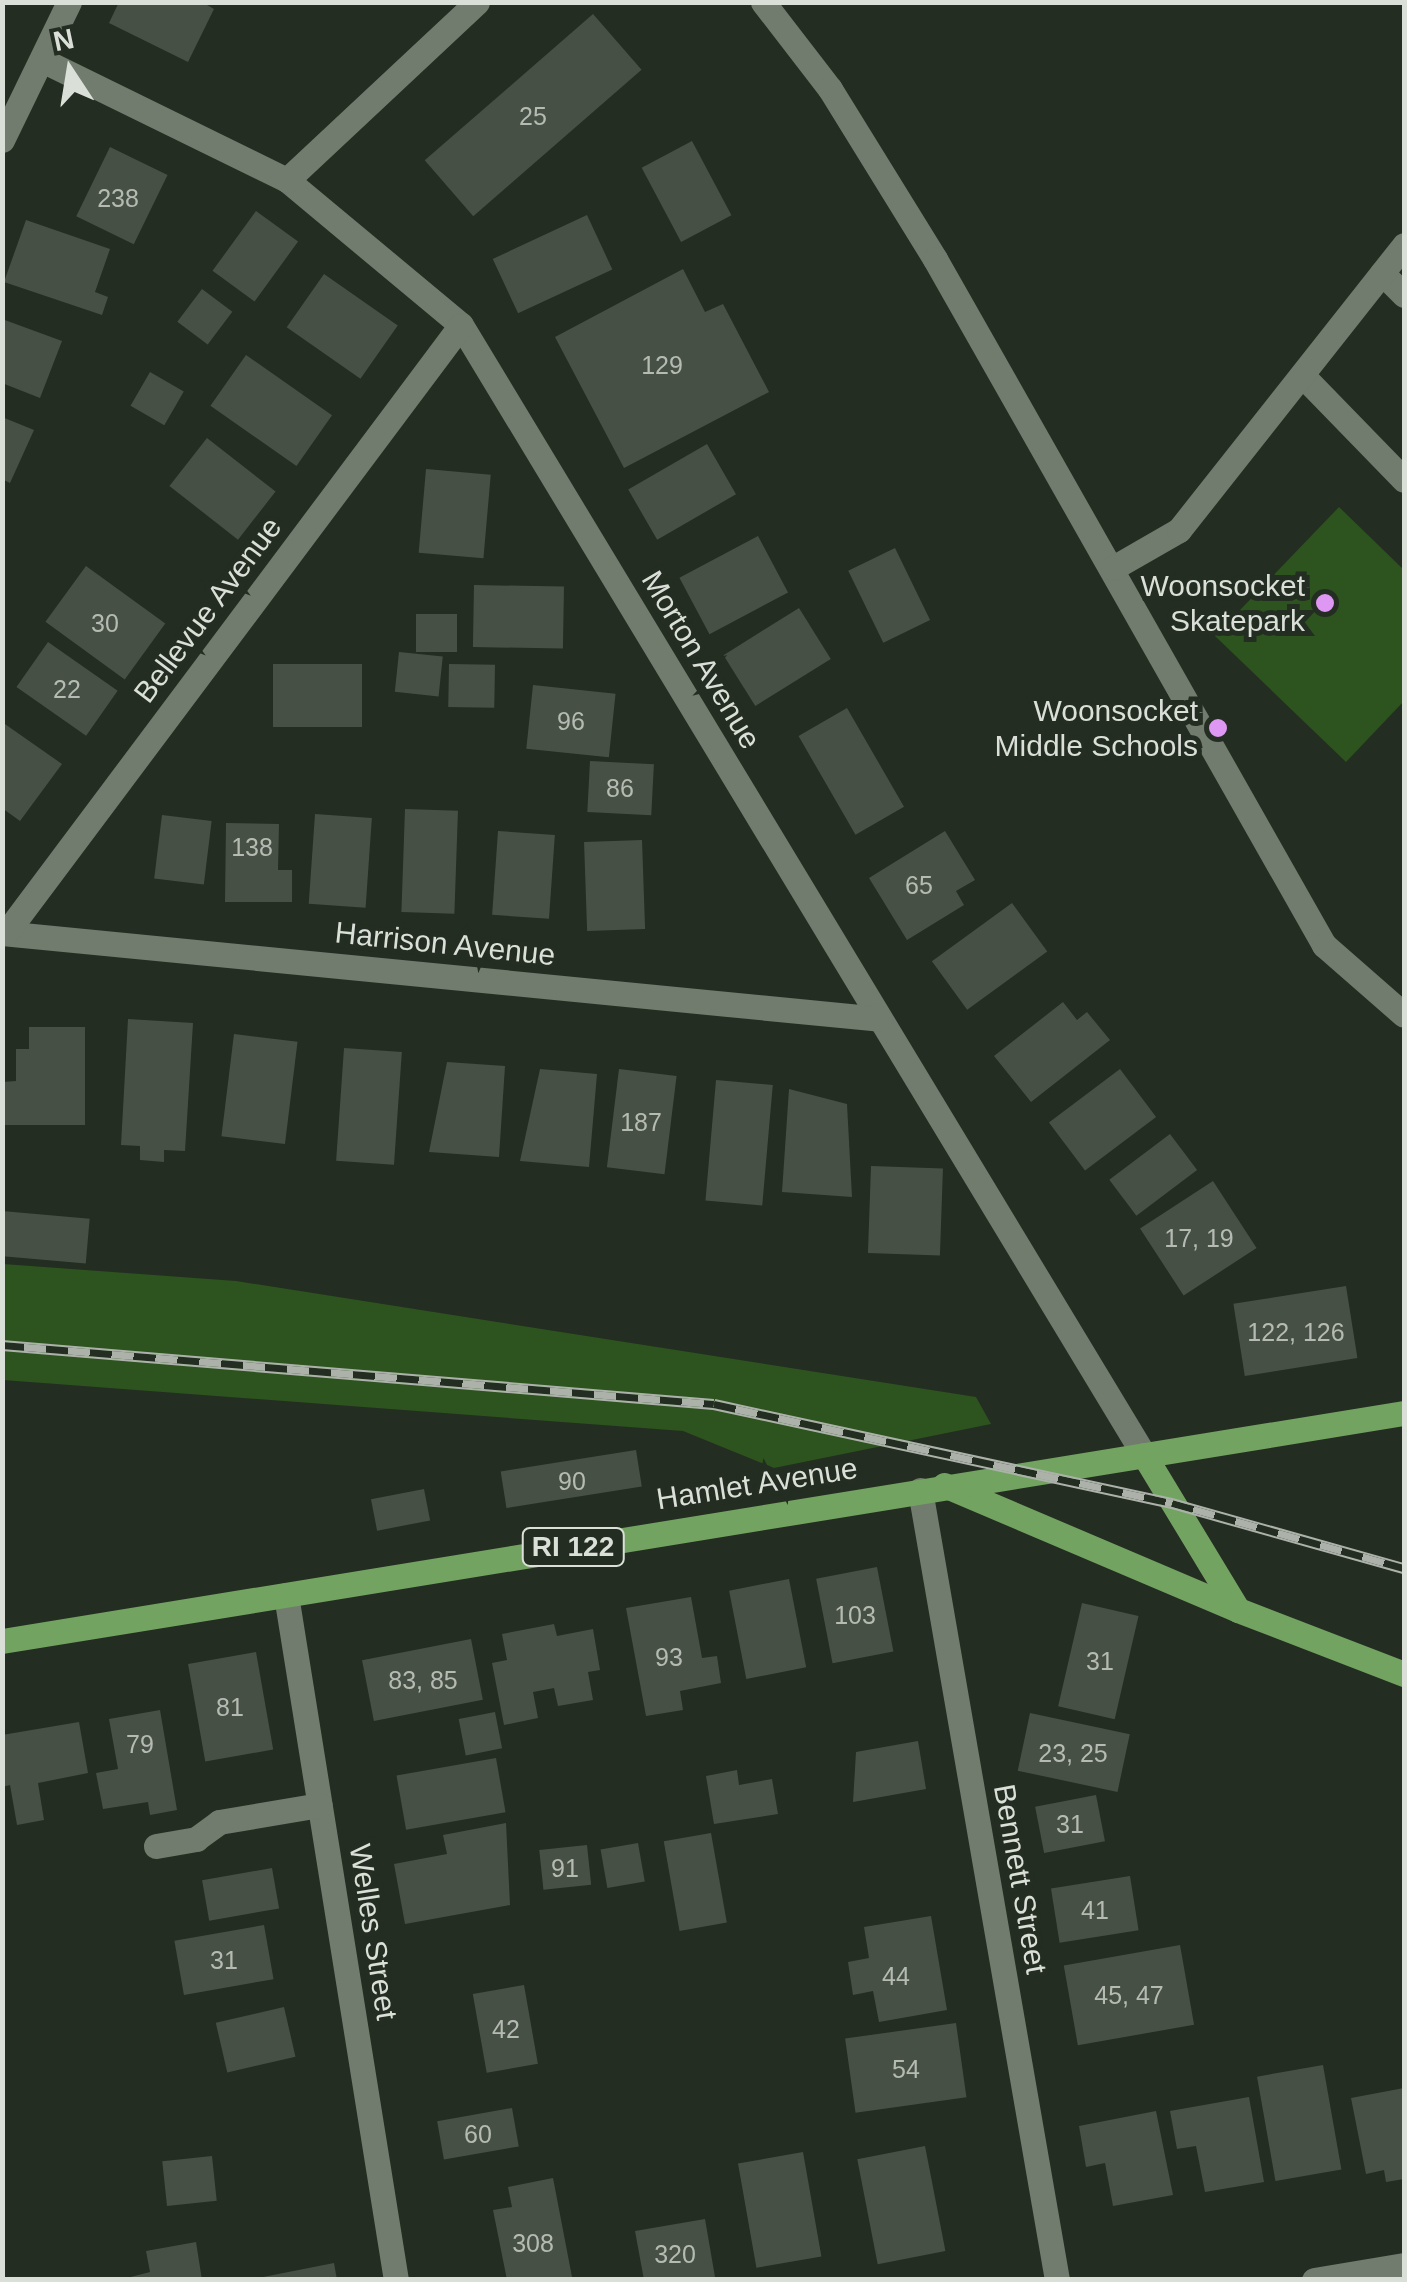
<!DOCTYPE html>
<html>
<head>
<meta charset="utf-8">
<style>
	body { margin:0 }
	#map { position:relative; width:1407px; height:2282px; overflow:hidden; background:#242d21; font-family:Helvetica,sans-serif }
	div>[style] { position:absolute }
	.green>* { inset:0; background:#2d531f }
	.building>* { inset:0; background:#475044; transform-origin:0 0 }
	.minor>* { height:25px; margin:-12.5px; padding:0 12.5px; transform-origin:12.5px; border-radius:12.5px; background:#717b6e }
	.major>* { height:25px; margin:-12.5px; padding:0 12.5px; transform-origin:12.5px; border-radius:12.5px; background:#72a361 }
	.rail>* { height:11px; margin-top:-5.5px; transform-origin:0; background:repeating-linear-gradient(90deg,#242d21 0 22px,#acb2aa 0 44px); box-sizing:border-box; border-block:2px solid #acb2aa }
	.dots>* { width:28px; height:28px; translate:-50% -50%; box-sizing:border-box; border:5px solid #242d21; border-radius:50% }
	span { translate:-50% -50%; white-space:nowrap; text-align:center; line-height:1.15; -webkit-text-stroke:10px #242d21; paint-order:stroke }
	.number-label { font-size:25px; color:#b5bbb3 }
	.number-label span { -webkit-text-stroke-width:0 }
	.shield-label span { padding:2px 8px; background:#242d21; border:2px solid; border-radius:8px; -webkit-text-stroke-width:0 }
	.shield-label { font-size:28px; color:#dadfd8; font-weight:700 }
	.poi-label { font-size:30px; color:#dadfd8 }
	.right { translate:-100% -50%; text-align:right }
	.street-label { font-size:30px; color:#dadfd8 }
	.frame { position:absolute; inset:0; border:5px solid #dadfd8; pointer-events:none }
	.north { position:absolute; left:20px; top:20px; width:100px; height:100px; -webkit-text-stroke:8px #242d21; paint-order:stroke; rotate:348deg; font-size:28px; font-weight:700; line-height:40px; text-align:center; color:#dadfd8 }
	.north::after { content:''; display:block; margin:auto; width:35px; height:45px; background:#dadfd8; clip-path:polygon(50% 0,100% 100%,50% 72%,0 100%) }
</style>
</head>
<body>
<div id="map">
	<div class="green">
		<div style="clip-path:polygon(1339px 507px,1404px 570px,1404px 701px,1346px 762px,1215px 636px)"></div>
		<div style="clip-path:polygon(3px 1264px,236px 1281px,976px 1397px,991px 1424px,774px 1468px,683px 1431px,3px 1380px)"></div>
	</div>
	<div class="building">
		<div style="clip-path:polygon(119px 2px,202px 2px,214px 9px,188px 62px,109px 23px)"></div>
		<div style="left:593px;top:14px;width:74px;height:223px;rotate:49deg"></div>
		<div style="left:692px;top:141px;width:84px;height:57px;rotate:62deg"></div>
		<div style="left:110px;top:147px;width:64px;height:77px;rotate:26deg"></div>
		<div style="left:256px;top:211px;width:52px;height:74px;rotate:36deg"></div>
		<div style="left:587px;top:215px;width:60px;height:104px;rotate:65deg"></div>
		<div style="clip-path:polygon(26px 220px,110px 249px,95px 292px,108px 297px,102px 315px,4px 282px)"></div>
		<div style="clip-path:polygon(683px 269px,705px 312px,723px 304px,769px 392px,624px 468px,555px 337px)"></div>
		<div style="left:324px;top:274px;width:90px;height:65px;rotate:35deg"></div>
		<div style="left:202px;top:289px;width:38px;height:41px;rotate:37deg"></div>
		<div style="clip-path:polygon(2px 319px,62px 341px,40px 398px,2px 383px)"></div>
		<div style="left:246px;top:355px;width:105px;height:62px;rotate:35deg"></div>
		<div style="left:150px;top:372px;width:39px;height:39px;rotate:30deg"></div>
		<div style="clip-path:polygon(2px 417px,34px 430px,10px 483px,2px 479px)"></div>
		<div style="left:207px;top:438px;width:87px;height:61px;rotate:38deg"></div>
		<div style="left:707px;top:444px;width:58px;height:91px;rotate:60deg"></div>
		<div style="left:426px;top:469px;width:65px;height:84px;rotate:5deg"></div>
		<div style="left:758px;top:536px;width:64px;height:89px;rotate:62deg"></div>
		<div style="left:895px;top:548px;width:80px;height:52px;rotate:64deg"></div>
		<div style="left:86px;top:566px;width:98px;height:69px;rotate:36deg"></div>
		<div style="left:474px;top:585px;width:90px;height:62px;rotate:1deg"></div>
		<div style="left:799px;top:608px;width:60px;height:89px;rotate:58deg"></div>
		<div style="left:457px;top:614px;width:38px;height:41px;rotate:90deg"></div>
		<div style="left:48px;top:642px;width:85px;height:55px;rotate:35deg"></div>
		<div style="left:399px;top:652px;width:44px;height:40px;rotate:6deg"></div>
		<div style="left:273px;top:664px;width:89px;height:63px"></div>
		<div style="left:449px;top:664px;width:46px;height:43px;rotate:1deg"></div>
		<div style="left:533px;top:685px;width:83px;height:64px;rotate:6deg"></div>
		<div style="left:847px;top:708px;width:114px;height:56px;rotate:60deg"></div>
		<div style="clip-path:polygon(2px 722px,62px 764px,20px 821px,2px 808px)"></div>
		<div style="left:590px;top:761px;width:64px;height:51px;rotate:3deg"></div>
		<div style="left:405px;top:809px;width:53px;height:103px;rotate:2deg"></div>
		<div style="left:315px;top:814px;width:57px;height:90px;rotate:4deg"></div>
		<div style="left:162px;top:815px;width:50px;height:64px;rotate:7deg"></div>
		<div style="clip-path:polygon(226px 823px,279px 824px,278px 870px,292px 870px,292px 902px,225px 902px)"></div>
		<div style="left:498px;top:831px;width:57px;height:84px;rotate:4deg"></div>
		<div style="clip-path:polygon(945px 831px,975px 880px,956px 891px,964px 905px,907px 940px,869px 878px)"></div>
		<div style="left:642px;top:840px;width:89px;height:58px;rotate:88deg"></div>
		<div style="left:1012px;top:903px;width:60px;height:99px;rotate:54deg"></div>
		<div style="clip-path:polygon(1063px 1002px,1077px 1020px,1087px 1012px,1110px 1040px,1031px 1102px,994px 1056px)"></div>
		<div style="clip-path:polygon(128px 1019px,193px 1023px,185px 1151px,164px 1150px,164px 1162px,140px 1160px,140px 1146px,121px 1145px)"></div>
		<div style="clip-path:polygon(29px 1027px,85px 1027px,85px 1125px,2px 1125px,2px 1082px,16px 1081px,16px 1049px,29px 1049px)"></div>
		<div style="left:234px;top:1034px;width:64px;height:103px;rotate:7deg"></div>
		<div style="left:344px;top:1048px;width:58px;height:113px;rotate:4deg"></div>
		<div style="clip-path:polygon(447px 1062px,505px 1066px,499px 1157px,429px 1152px)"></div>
		<div style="clip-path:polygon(540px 1069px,597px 1074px,589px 1167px,520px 1161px)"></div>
		<div style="left:619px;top:1069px;width:58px;height:99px;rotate:7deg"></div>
		<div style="left:1120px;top:1069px;width:60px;height:89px;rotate:53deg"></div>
		<div style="left:716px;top:1080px;width:57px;height:121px;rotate:5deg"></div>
		<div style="clip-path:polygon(789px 1089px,847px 1104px,852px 1197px,782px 1192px)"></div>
		<div style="left:1170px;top:1134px;width:45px;height:76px;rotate:53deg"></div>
		<div style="left:871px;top:1166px;width:72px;height:87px;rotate:2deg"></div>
		<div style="left:1213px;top:1181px;width:80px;height:87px;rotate:57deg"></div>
		<div style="left:2px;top:1211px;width:88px;height:45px;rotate:5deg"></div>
		<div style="left:1346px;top:1286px;width:73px;height:114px;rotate:81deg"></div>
		<div style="left:636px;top:1450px;width:37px;height:137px;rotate:81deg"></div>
		<div style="left:424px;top:1489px;width:32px;height:54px;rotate:79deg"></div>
		<div style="left:877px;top:1567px;width:86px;height:62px;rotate:79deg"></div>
		<div style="left:789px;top:1579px;width:90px;height:61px;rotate:79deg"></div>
		<div style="clip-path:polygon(691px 1597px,702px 1658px,717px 1656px,721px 1683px,680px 1691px,683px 1710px,646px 1716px,626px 1608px)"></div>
		<div style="left:1082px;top:1603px;width:58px;height:106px;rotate:13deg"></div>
		<div style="clip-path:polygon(554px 1624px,557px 1636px,593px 1629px,600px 1670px,588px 1672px,593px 1700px,558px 1706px,554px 1688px,533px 1692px,538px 1718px,504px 1725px,492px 1663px,507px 1660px,502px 1634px)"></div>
		<div style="left:471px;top:1639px;width:62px;height:111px;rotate:79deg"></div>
		<div style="left:256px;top:1652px;width:99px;height:69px;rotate:80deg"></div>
		<div style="clip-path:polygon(160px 1710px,177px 1810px,150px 1815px,148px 1802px,103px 1809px,96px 1773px,118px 1769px,109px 1719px)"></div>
		<div style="left:495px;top:1712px;width:37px;height:37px;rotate:79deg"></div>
		<div style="left:1030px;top:1713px;width:102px;height:59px;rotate:12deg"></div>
		<div style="clip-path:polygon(79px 1722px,88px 1773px,38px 1783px,44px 1820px,17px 1825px,10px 1785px,2px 1787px,2px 1735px)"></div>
		<div style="clip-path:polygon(918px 1741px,926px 1789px,853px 1802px,856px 1752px)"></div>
		<div style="left:496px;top:1758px;width:55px;height:101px;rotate:80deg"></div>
		<div style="clip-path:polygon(737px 1770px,739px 1785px,772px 1779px,778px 1814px,714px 1824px,706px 1776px)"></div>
		<div style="left:1096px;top:1795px;width:47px;height:62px;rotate:79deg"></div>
		<div style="clip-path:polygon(506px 1823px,510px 1905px,405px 1924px,394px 1864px,447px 1854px,443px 1835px)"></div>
		<div style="left:711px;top:1833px;width:91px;height:48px;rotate:80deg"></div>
		<div style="left:638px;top:1843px;width:39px;height:38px;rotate:80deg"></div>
		<div style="left:587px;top:1845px;width:40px;height:48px;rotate:84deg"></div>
		<div style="left:272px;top:1868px;width:41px;height:71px;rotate:80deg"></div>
		<div style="left:1130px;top:1876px;width:55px;height:80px;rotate:81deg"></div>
		<div style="clip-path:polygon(931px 1916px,947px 2010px,879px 2022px,873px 1991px,853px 1995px,848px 1962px,869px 1958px,864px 1927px)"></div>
		<div style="left:264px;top:1925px;width:55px;height:91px;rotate:80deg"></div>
		<div style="left:1180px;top:1945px;width:81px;height:118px;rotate:80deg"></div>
		<div style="left:524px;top:1985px;width:80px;height:52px;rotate:80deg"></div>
		<div style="left:284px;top:2007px;width:51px;height:70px;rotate:77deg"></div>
		<div style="left:956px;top:2023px;width:75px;height:112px;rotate:82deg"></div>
		<div style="left:1323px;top:2065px;width:106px;height:67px;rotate:80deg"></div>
		<div style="clip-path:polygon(1404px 2088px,1404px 2179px,1386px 2182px,1384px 2170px,1366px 2174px,1351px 2098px)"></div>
		<div style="clip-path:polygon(1249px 2097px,1264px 2182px,1205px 2192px,1196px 2146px,1177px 2149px,1170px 2111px)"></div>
		<div style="left:512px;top:2108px;width:39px;height:76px;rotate:80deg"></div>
		<div style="clip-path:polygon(1156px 2111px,1173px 2195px,1113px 2206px,1105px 2163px,1086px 2167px,1079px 2126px)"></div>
		<div style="left:925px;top:2146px;width:107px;height:69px;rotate:79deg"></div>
		<div style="left:803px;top:2152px;width:106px;height:66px;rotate:80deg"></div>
		<div style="left:212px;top:2156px;width:45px;height:50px;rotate:84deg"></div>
		<div style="clip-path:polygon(553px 2178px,572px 2277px,507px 2280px,493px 2210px,512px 2207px,508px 2187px)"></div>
		<div style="clip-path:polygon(705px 2219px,715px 2277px,644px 2280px,635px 2231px)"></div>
		<div style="clip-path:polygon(196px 2242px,202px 2280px,119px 2280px,150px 2272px,146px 2251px)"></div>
		<div style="clip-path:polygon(334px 2263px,337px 2280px,258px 2280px,258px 2278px)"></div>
	</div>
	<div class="minor">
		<div style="left:763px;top:2px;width:110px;rotate:52.4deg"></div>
		<div style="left:830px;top:89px;width:200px;rotate:58.3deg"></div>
		<div style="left:935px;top:259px;width:789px;rotate:60.44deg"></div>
		<div style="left:1324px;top:945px;width:106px;rotate:41.2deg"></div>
		<div style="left:42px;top:60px;width:273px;rotate:26.1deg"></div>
		<div style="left:287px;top:180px;width:226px;rotate:39.8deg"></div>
		<div style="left:461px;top:325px;width:1320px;rotate:58.85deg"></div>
		<div style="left:2px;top:140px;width:153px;rotate:-64.1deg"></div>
		<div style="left:287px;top:180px;width:260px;rotate:-43.1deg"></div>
		<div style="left:1382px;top:273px;width:31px;rotate:45deg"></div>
		<div style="left:1302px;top:375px;width:146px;rotate:45.8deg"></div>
		<div style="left:1113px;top:568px;width:76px;rotate:-29.9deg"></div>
		<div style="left:1179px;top:530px;width:363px;rotate:-51.7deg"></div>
		<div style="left:2px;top:933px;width:882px;rotate:5.59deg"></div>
		<div style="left:6px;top:933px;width:759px;rotate:-53.19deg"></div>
		<div style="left:920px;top:1490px;width:802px;rotate:80.16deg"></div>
		<div style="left:286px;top:1595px;width:694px;rotate:80.88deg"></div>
		<div style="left:156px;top:1846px;width:41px;rotate:-9.9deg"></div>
		<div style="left:196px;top:1839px;width:29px;rotate:-36deg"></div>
		<div style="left:219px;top:1822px;width:102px;rotate:-9.6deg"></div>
		<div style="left:1314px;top:2280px;width:91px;rotate:-9.5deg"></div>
	</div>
	<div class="major">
		<div style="left:1144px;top:1455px;width:181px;rotate:58.8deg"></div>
		<div style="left:1238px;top:1610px;width:178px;rotate:21.1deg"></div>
		<div style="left:944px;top:1485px;width:319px;rotate:23deg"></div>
		<div style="left:2px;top:1641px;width:1420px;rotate:-9.24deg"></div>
	</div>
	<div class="rail">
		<div style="left:2px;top:1345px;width:714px;rotate:4.74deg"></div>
		<div style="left:714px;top:1404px;width:469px;rotate:12.2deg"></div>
		<div style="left:1172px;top:1503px;width:241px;rotate:15.7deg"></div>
	</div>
	<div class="dots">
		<div style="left:1325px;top:603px;background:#de98f3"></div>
		<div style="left:1218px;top:728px;background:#de98f3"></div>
	</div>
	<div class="number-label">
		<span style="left:533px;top:116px">25</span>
		<span style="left:118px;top:198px">238</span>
		<span style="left:662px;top:365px">129</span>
		<span style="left:105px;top:623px">30</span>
		<span style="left:67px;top:689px">22</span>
		<span style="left:571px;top:721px">96</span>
		<span style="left:620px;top:788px">86</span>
		<span style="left:252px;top:847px">138</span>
		<span style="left:919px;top:885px">65</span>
		<span style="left:641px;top:1122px">187</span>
		<span style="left:1199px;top:1238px">17, 19</span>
		<span style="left:1296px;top:1332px">122, 126</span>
		<span style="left:572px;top:1481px">90</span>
		<span style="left:855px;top:1615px">103</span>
		<span style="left:669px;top:1657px">93</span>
		<span style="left:1100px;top:1661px">31</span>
		<span style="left:423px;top:1680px">83, 85</span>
		<span style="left:230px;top:1707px">81</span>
		<span style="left:140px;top:1744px">79</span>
		<span style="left:1073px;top:1753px">23, 25</span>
		<span style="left:1070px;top:1824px">31</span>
		<span style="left:565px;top:1868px">91</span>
		<span style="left:1095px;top:1910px">41</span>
		<span style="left:224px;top:1960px">31</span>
		<span style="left:896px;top:1976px">44</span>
		<span style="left:1129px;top:1995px">45, 47</span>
		<span style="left:506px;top:2029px">42</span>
		<span style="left:906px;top:2069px">54</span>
		<span style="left:478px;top:2134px">60</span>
		<span style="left:533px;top:2243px">308</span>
		<span style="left:675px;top:2254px">320</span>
	</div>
	<div class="shield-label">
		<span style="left:573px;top:1547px">RI 122</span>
	</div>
	<div class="poi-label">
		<span class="right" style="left:1305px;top:603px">Woonsocket<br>Skatepark</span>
		<span class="right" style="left:1198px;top:728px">Woonsocket<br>Middle Schools</span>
	</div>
	<div class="street-label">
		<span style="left:208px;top:610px;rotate:-53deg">Bellevue Avenue</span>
		<span style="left:701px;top:660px;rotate:59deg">Morton Avenue</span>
		<span style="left:445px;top:944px;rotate:6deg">Harrison Avenue</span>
		<span style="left:757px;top:1484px;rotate:-9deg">Hamlet Avenue</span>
		<span style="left:1020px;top:1879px;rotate:80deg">Bennett Street</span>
		<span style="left:373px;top:1932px;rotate:81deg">Welles Street</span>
	</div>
	<div class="frame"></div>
	<div class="north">N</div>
</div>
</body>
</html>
